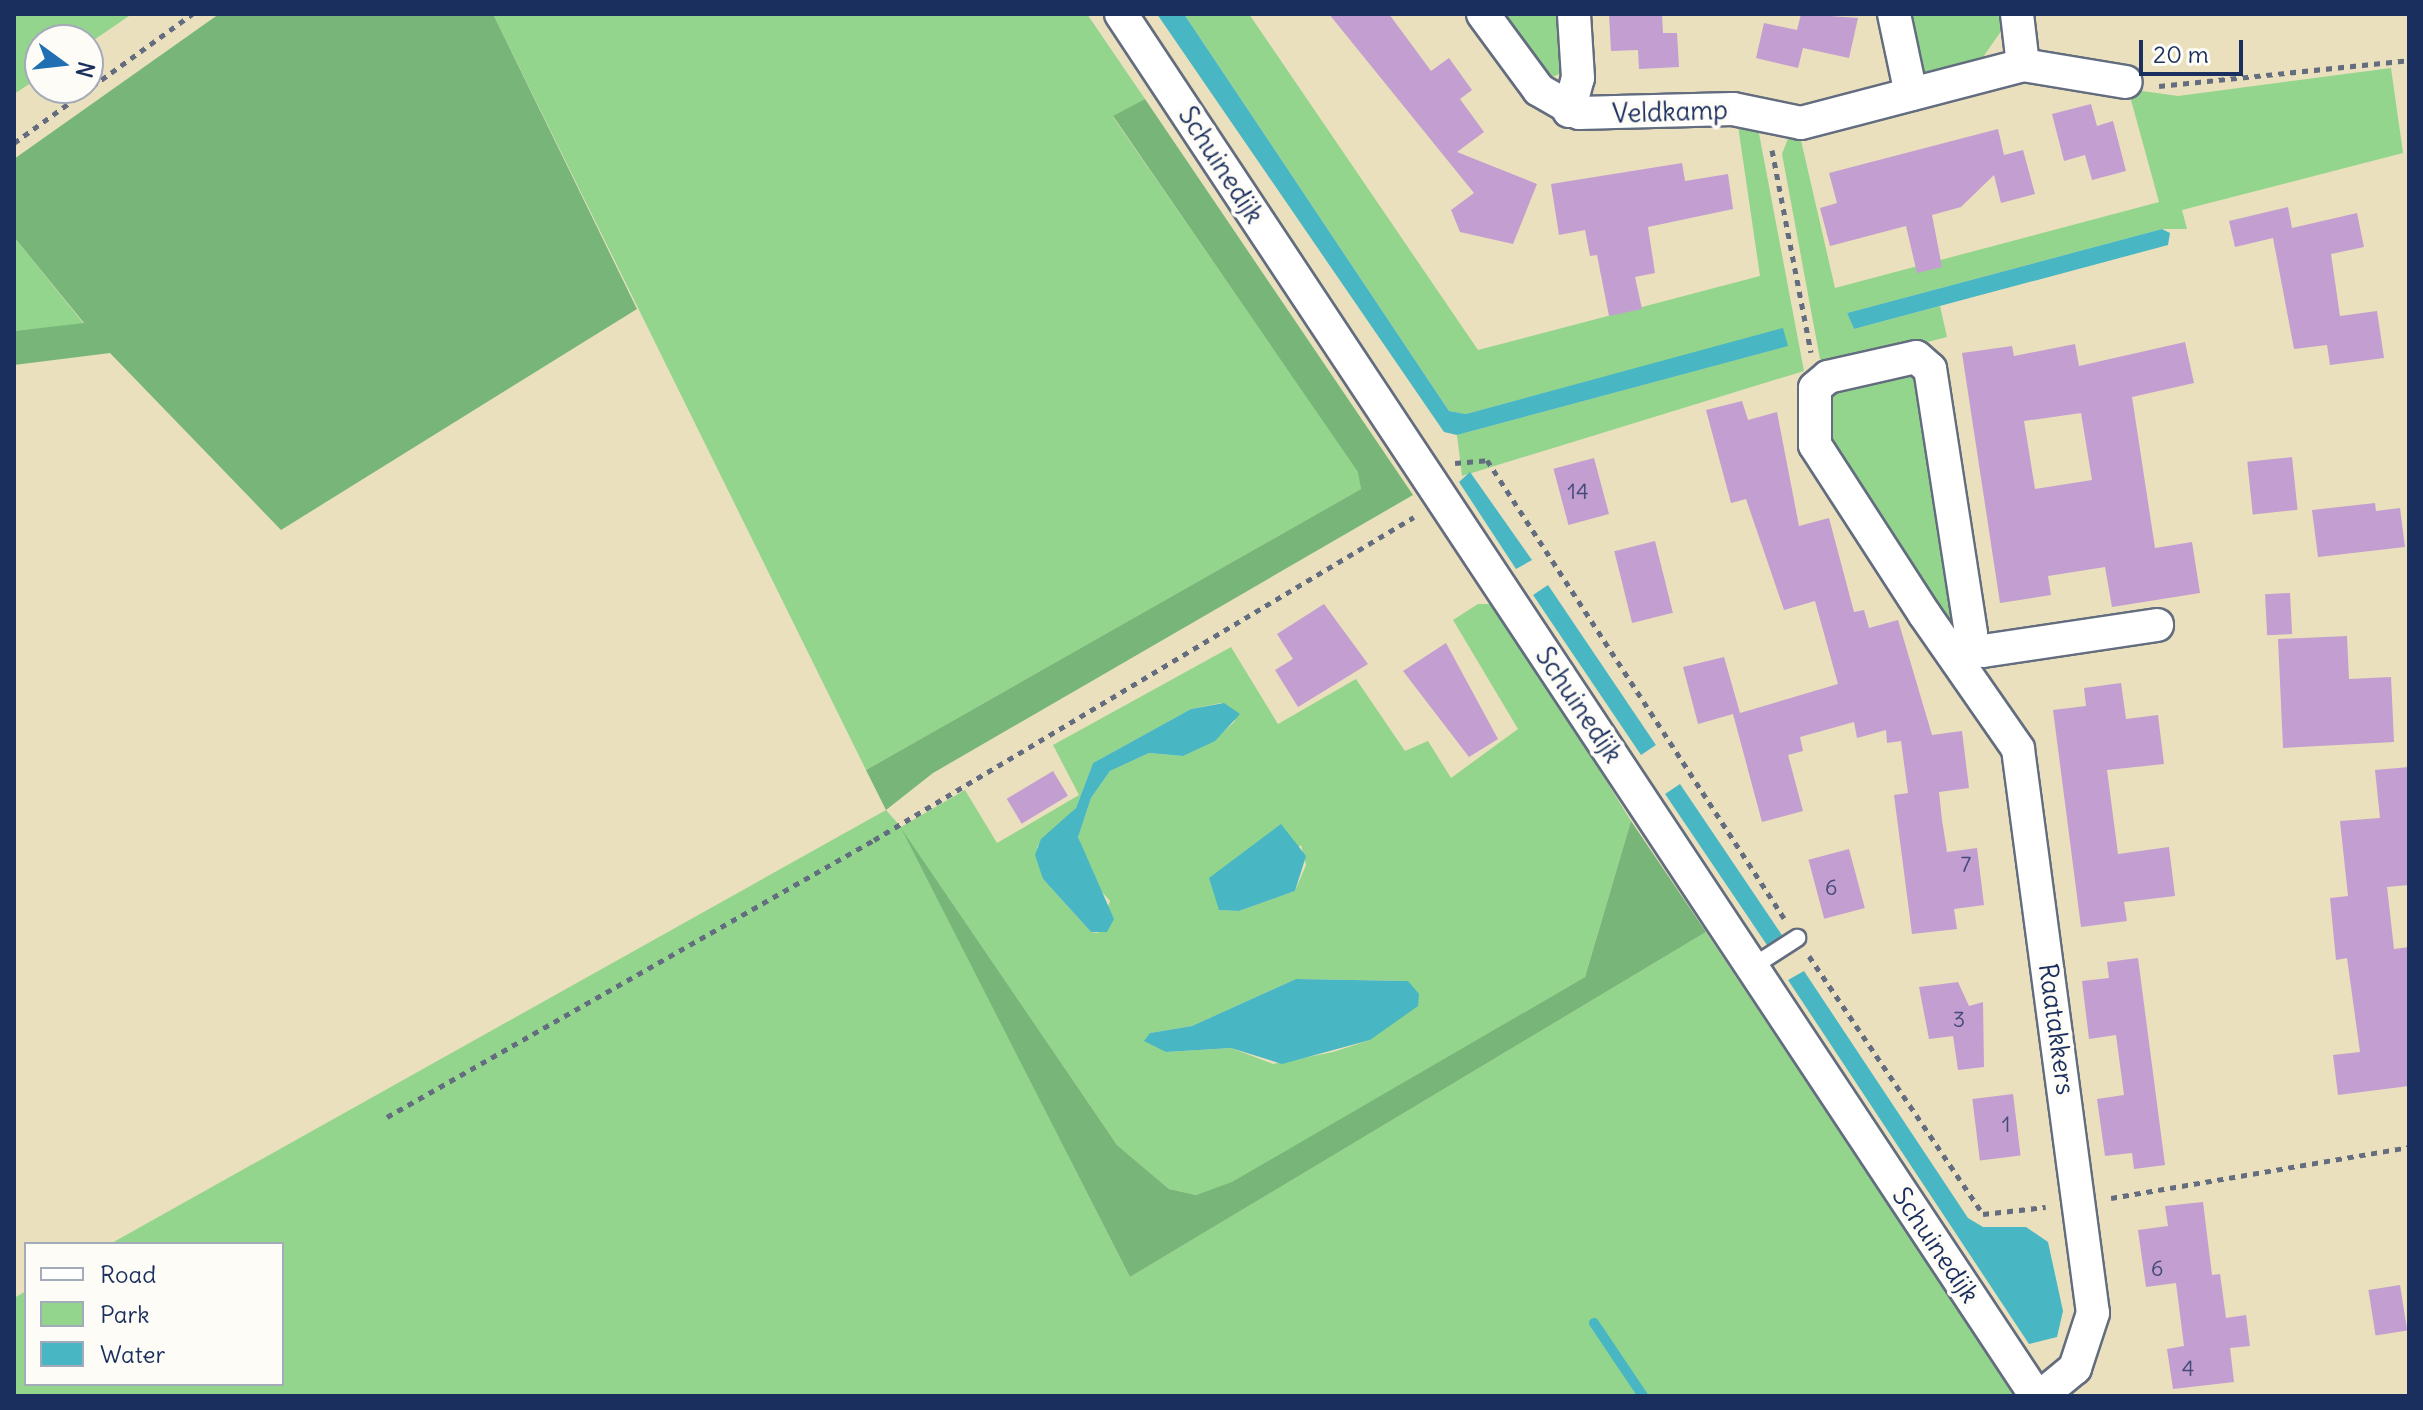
<!DOCTYPE html>
<html>
<head>
<meta charset="utf-8">
<style>
	body { margin:0 }
	#map { position:relative; width:2423px; height:1410px; overflow:hidden; background:#eae0bd; font-family:Delius,sans-serif }
	div>[style] { position:absolute }
	.green>* { inset:0; background:#94d58d }
	.forest>* { inset:0; background:#77b678 }
	.water>* { inset:0; background:#48b6c3; transform-origin:0 0 }
	.stream>* { height:10px; margin:-5px; padding:0 5px; transform-origin:5px; border-radius:5px; background:#48b6c3 }
	.building>* { inset:0; background:#c39ed0; transform-origin:0 0 }
	.path>* { height:5px; margin-top:-2.5px; transform-origin:0; background:repeating-linear-gradient(90deg,#636d7f 0 6px,transparent 0 12px) }
	.roads { filter:drop-shadow(2px 0 #636d7f) drop-shadow(-2px 0 #636d7f) drop-shadow(0 2px #636d7f) drop-shadow(0 -2px #636d7f) }
	.service>* { height:16px; margin:-8px; padding:0 8px; transform-origin:8px; border-radius:8px; background:#fff }
	.minor>* { height:32px; margin:-16px; padding:0 16px; transform-origin:16px; border-radius:16px; background:#fff }
	span { translate:-50% -50%; white-space:nowrap; text-align:center; line-height:1.15; -webkit-text-stroke:8px #fdfcf7; paint-order:stroke }
	.number-label { font-size:22px; color:#454b7a }
	.number-label span { -webkit-text-stroke-width:0 }
	.street-label { font-size:26px; color:#1b2f5e }
	.frame { position:absolute; inset:0; border:16px solid #1b2f5e; pointer-events:none }
	.legend { position:absolute; left:24px; top:1242px; width:260px; height:144px; box-sizing:border-box; background:#fdfcf7; border:2px solid #a3aaba; margin:0; padding:10px 14px; list-style:none; font-size:24px; color:#1b2f5e }
	.legend li { display:flex; align-items:center; gap:16px; height:40px }
	.legend b { width:40px; border:2px solid #a3aaba }
	.north { position:absolute; left:24px; top:24px; width:80px; height:80px; box-sizing:border-box; background:#fdfcf7; border:2px solid #a3aaba; border-radius:50%; rotate:105deg; font-size:22px; font-weight:700; line-height:32px; text-align:center; color:#1b2f5e }
	.north::after { content:''; display:block; margin:auto; width:28px; height:36px; background:#1f6fb2; clip-path:polygon(50% 0,100% 100%,50% 72%,0 100%) }
	.scale { position:absolute; left:2139px; top:40px; width:104px; height:36px; box-sizing:border-box; border:4px solid #1b2f5e; border-top:0; padding-left:10px; font-size:24px; line-height:28px; white-space:nowrap; color:#1b2f5e; -webkit-text-stroke:6px #fdfcf7; paint-order:stroke }
</style>
</head>
<body>
<div id="map">
	<div class="green">
		<div style="clip-path:polygon(14px 14px,132px 14px,88px 44px,40px 40px,40px 77px,14px 94px)"></div>
		<div style="clip-path:polygon(493px 14px,1087px 14px,1145px 99px,1113px 117px,1359px 472px,1361px 489px,866px 770px)"></div>
		<div style="clip-path:polygon(1184px 14px,1249px 14px,1478px 350px,1760px 276px,1737px 119px,1758px 128px,1804px 371px,1462px 476px,1457px 435px,1787px 346px,1783px 329px,1466px 414px,1449px 411px)"></div>
		<div style="clip-path:polygon(1497px 14px,1565px 14px,1564px 72px,1548px 79px)"></div>
		<div style="clip-path:polygon(1904px 14px,2005px 14px,2004px 27px,1981px 60px,1921px 76px)"></div>
		<div style="clip-path:polygon(2391px 68px,2403px 153px,2182px 210px,2187px 229px,2162px 229px,1847px 313px,1854px 329px,1940px 306px,1947px 337px,1833px 366px,1820px 359px,1782px 154px,1789px 136px,1800px 136px,1835px 288px,2159px 202px,2128px 89px,2178px 96px)"></div>
		<div style="clip-path:polygon(14px 237px,84px 324px,14px 331px)"></div>
		<div style="clip-path:polygon(1897px 372px,1911px 375px,1922px 391px,1954px 620px,1943px 623px,1827px 445px,1829px 393px)"></div>
		<div style="clip-path:polygon(evenodd,1478px 604px,1497px 604px,1631px 821px,1585px 977px,1232px 1183px,1196px 1195px,1169px 1189px,1117px 1145px,904px 833px,1130px 1277px,1706px 932px,2016px 1396px,14px 1396px,14px 1298px,26px 1291px,26px 1384px,282px 1384px,282px 1244px,110px 1244px,886px 810px,901px 827px,965px 790px,997px 843px,1079px 795px,1053px 745px,1231px 647px,1278px 724px,1356px 679px,1405px 751px,1428px 741px,1451px 778px,1518px 729px,1453px 620px,1478px 604px,1221px 703px,1235px 721px,1219px 736px,1183px 756px,1149px 753px,1110px 771px,1091px 798px,1078px 836px,1093px 882px,1110px 901px,1098px 933px,1091px 932px,1043px 879px,1037px 847px,1076px 808px,1093px 763px,1191px 709px,1221px 703px,1478px 604px,1301px 845px,1306px 865px,1295px 891px,1239px 911px,1219px 910px,1301px 845px,1478px 604px,1296px 979px,1408px 981px,1370px 1040px,1333px 1052px,1273px 1064px,1231px 1048px,1166px 1052px,1150px 1033px,1192px 1026px,1296px 979px)"></div>
	</div>
	<div class="forest">
		<div style="clip-path:polygon(219px 14px,493px 14px,637px 309px,281px 530px,110px 353px,14px 365px,14px 331px,84px 323px,14px 237px,14px 159px)"></div>
		<div style="clip-path:polygon(1145px 99px,1413px 495px,933px 773px,886px 810px,866px 770px,1361px 489px,1358px 472px,1113px 116px)"></div>
		<div style="clip-path:polygon(1631px 821px,1706px 932px,1130px 1277px,901px 828px,1117px 1145px,1169px 1189px,1196px 1195px,1232px 1182px,1585px 977px)"></div>
	</div>
	<div class="water">
		<div style="clip-path:polygon(1157px 14px,1184px 14px,1449px 411px,1466px 414px,1783px 328px,1788px 346px,1457px 435px,1444px 432px)"></div>
		<div style="clip-path:polygon(2162px 229px,2170px 233px,2168px 245px,1854px 329px,1847px 313px)"></div>
		<div style="clip-path:polygon(1470px 472px,1532px 560px,1516px 569px,1459px 482px)"></div>
		<div style="left:1548px;top:585px;width:193px;height:18px;rotate:56deg"></div>
		<div style="clip-path:polygon(1224px 703px,1240px 714px,1215px 741px,1183px 756px,1149px 753px,1110px 771px,1091px 798px,1078px 837px,1114px 919px,1107px 932px,1091px 932px,1043px 879px,1035px 855px,1041px 839px,1076px 808px,1093px 763px,1191px 709px)"></div>
		<div style="left:1680px;top:784px;width:184px;height:18px;rotate:56deg"></div>
		<div style="clip-path:polygon(1281px 824px,1306px 856px,1295px 891px,1239px 911px,1219px 910px,1209px 878px)"></div>
		<div style="clip-path:polygon(1804px 971px,1968px 1218px,1983px 1227px,2026px 1227px,2048px 1242px,2063px 1311px,2057px 1337px,2029px 1344px,1788px 980px)"></div>
		<div style="clip-path:polygon(1296px 979px,1408px 981px,1419px 994px,1418px 1006px,1370px 1040px,1282px 1064px,1231px 1048px,1166px 1052px,1144px 1041px,1150px 1033px,1192px 1026px)"></div>
	</div>
	<div class="stream">
		<div style="left:1594px;top:1323px;width:88px;rotate:56.1deg"></div>
	</div>
	<div class="building">
		<div style="clip-path:polygon(1329px 14px,1389px 14px,1431px 71px,1449px 58px,1472px 90px,1460px 99px,1484px 132px,1457px 152px,1537px 184px,1513px 244px,1460px 232px,1451px 210px,1474px 193px)"></div>
		<div style="clip-path:polygon(1609px 14px,1662px 14px,1663px 33px,1677px 33px,1679px 67px,1639px 69px,1638px 50px,1611px 51px)"></div>
		<div style="clip-path:polygon(1801px 14px,1858px 18px,1849px 58px,1803px 48px,1798px 68px,1756px 58px,1764px 23px,1797px 30px)"></div>
		<div style="clip-path:polygon(2091px 104px,2097px 126px,2113px 121px,2126px 171px,2092px 180px,2085px 155px,2064px 161px,2052px 114px)"></div>
		<div style="clip-path:polygon(1998px 129px,2004px 155px,2023px 150px,2035px 194px,2001px 203px,1994px 175px,1961px 207px,1932px 215px,1942px 267px,1917px 273px,1906px 226px,1830px 246px,1820px 208px,1837px 203px,1829px 173px)"></div>
		<div style="clip-path:polygon(1682px 163px,1685px 181px,1728px 174px,1733px 209px,1648px 227px,1655px 273px,1635px 277px,1642px 309px,1609px 316px,1597px 255px,1590px 256px,1585px 230px,1559px 235px,1551px 184px)"></div>
		<div style="clip-path:polygon(2288px 207px,2292px 228px,2357px 213px,2364px 247px,2331px 254px,2340px 316px,2377px 311px,2384px 358px,2330px 365px,2327px 345px,2294px 349px,2273px 238px,2235px 247px,2229px 221px)"></div>
		<div style="clip-path:polygon(evenodd,2185px 342px,2194px 383px,2132px 397px,2155px 548px,2192px 542px,2200px 593px,2112px 607px,2105px 567px,2048px 576px,2051px 595px,2000px 603px,1962px 353px,2012px 346px,2014px 356px,2075px 344px,2079px 366px,2185px 342px,2081px 413px,2092px 480px,2035px 489px,2024px 421px,2081px 413px)"></div>
		<div style="clip-path:polygon(1742px 401px,1748px 420px,1777px 412px,1799px 526px,1829px 518px,1854px 612px,1864px 610px,1869px 628px,1898px 620px,1932px 735px,1962px 731px,1969px 788px,1939px 792px,1942px 820px,1947px 852px,1977px 848px,1984px 905px,1954px 909px,1957px 929px,1912px 934px,1894px 795px,1908px 793px,1901px 741px,1887px 743px,1886px 730px,1857px 738px,1854px 722px,1800px 737px,1803px 751px,1788px 755px,1803px 811px,1762px 822px,1733px 714px,1698px 724px,1683px 667px,1724px 657px,1740px 713px,1838px 684px,1815px 601px,1784px 610px,1746px 499px,1731px 503px,1706px 410px)"></div>
		<div style="left:2292px;top:457px;width:53px;height:45px;rotate:84deg"></div>
		<div style="left:1594px;top:458px;width:58px;height:42px;rotate:75deg"></div>
		<div style="clip-path:polygon(2375px 503px,2376px 511px,2400px 508px,2405px 547px,2318px 557px,2312px 510px)"></div>
		<div style="left:1655px;top:541px;width:74px;height:42px;rotate:76deg"></div>
		<div style="left:2290px;top:593px;width:41px;height:25px;rotate:87deg"></div>
		<div style="clip-path:polygon(1324px 604px,1368px 664px,1298px 707px,1275px 670px,1293px 659px,1277px 634px)"></div>
		<div style="clip-path:polygon(2347px 636px,2349px 679px,2391px 677px,2394px 742px,2283px 748px,2278px 639px)"></div>
		<div style="clip-path:polygon(1446px 643px,1498px 739px,1469px 757px,1403px 671px)"></div>
		<div style="clip-path:polygon(2121px 683px,2126px 719px,2158px 715px,2164px 764px,2107px 770px,2118px 854px,2169px 847px,2175px 896px,2124px 902px,2127px 921px,2081px 927px,2053px 710px,2086px 706px,2084px 688px)"></div>
		<div style="clip-path:polygon(2409px 767px,2409px 885px,2387px 887px,2394px 949px,2409px 947px,2409px 1086px,2338px 1095px,2333px 1055px,2360px 1052px,2347px 958px,2336px 960px,2330px 898px,2348px 896px,2340px 821px,2380px 818px,2375px 770px)"></div>
		<div style="left:1053px;top:771px;width:29px;height:54px;rotate:59deg"></div>
		<div style="left:1849px;top:849px;width:61px;height:42px;rotate:75deg"></div>
		<div style="clip-path:polygon(2138px 958px,2165px 1165px,2134px 1169px,2132px 1153px,2105px 1156px,2097px 1099px,2124px 1095px,2116px 1035px,2089px 1039px,2082px 981px,2109px 978px,2107px 962px)"></div>
		<div style="clip-path:polygon(1958px 982px,1969px 1006px,1983px 1002px,1984px 1067px,1958px 1070px,1953px 1036px,1929px 1039px,1919px 987px)"></div>
		<div style="left:2013px;top:1094px;width:62px;height:41px;rotate:83deg"></div>
		<div style="clip-path:polygon(2203px 1202px,2212px 1275px,2220px 1274px,2226px 1318px,2246px 1315px,2250px 1346px,2230px 1348px,2234px 1382px,2173px 1389px,2167px 1349px,2184px 1346px,2176px 1283px,2146px 1287px,2138px 1230px,2168px 1226px,2165px 1206px)"></div>
		<div style="left:2400px;top:1285px;width:46px;height:32px;rotate:81deg"></div>
	</div>
	<div class="path">
		<div style="left:2159px;top:86px;width:251px;rotate:-5.9deg"></div>
		<div style="left:14px;top:143px;width:220px;rotate:-35.9deg"></div>
		<div style="left:1772px;top:150px;width:206px;rotate:79.1deg"></div>
		<div style="left:1455px;top:463px;width:32px;rotate:-5deg"></div>
		<div style="left:1487px;top:460px;width:546px;rotate:57.04deg"></div>
		<div style="left:1809px;top:956px;width:311px;rotate:56deg"></div>
		<div style="left:1983px;top:1214px;width:63px;rotate:-6.3deg"></div>
		<div style="left:387px;top:1117px;width:560px;rotate:-29.63deg"></div>
		<div style="left:874px;top:840px;width:629px;rotate:-30.89deg"></div>
		<div style="left:2111px;top:1198px;width:302px;rotate:-9.7deg"></div>
	</div>
	<div class="roads">
		<div class="service">
			<div style="left:1752px;top:967px;width:54px;rotate:-32.8deg"></div>
		</div>
		<div class="minor">
			<div style="left:1121px;top:14px;width:1657px;rotate:56.49deg"></div>
			<div style="left:1483px;top:14px;width:94px;rotate:53.6deg"></div>
			<div style="left:1539px;top:90px;width:46px;rotate:29.9deg"></div>
			<div style="left:1579px;top:113px;width:154px;rotate:-1.5deg"></div>
			<div style="left:1733px;top:109px;width:69px;rotate:11.6deg"></div>
			<div style="left:1801px;top:123px;width:229px;rotate:-14.6deg"></div>
			<div style="left:2023px;top:65px;width:104px;rotate:9.4deg"></div>
			<div style="left:1894px;top:14px;width:82px;rotate:78deg"></div>
			<div style="left:2017px;top:14px;width:51px;rotate:83.3deg"></div>
			<div style="left:1569px;top:111px;width:34px;rotate:-75deg"></div>
			<div style="left:1578px;top:78px;width:64px;rotate:-93.6deg"></div>
			<div style="left:1965px;top:644px;width:19px;rotate:21deg"></div>
			<div style="left:1983px;top:651px;width:176px;rotate:-8.5deg"></div>
			<div style="left:1957px;top:660px;width:30px;rotate:-63deg"></div>
			<div style="left:1971px;top:633px;width:267px;rotate:-98.8deg"></div>
			<div style="left:1930px;top:369px;width:18px;rotate:-139deg"></div>
			<div style="left:1916px;top:357px;width:90px;rotate:167.2deg"></div>
			<div style="left:1828px;top:377px;width:17px;rotate:140deg"></div>
			<div style="left:1815px;top:388px;width:57px;rotate:90deg"></div>
			<div style="left:1815px;top:445px;width:202px;rotate:57.1deg"></div>
			<div style="left:1925px;top:615px;width:163px;rotate:55.2deg"></div>
			<div style="left:2018px;top:749px;width:569px;rotate:82.43deg"></div>
			<div style="left:2093px;top:1313px;width:58px;rotate:108.1deg"></div>
			<div style="left:2075px;top:1368px;width:44px;rotate:140.5deg"></div>
		</div>
	</div>
	<div class="number-label">
		<span style="left:1578px;top:492px">14</span>
		<span style="left:1966px;top:865px">7</span>
		<span style="left:1831px;top:888px">6</span>
		<span style="left:1959px;top:1020px">3</span>
		<span style="left:2006px;top:1125px">1</span>
		<span style="left:2157px;top:1269px">6</span>
		<span style="left:2188px;top:1369px">4</span>
	</div>
	<div class="street-label">
		<span style="left:1670px;top:112px;rotate:-2deg">Veldkamp</span>
		<span style="left:1221px;top:165px;rotate:57deg">Schuinedijk</span>
		<span style="left:1579px;top:705px;rotate:56deg">Schuinedijk</span>
		<span style="left:2057px;top:1029px;rotate:82deg">Raatakkers</span>
		<span style="left:1936px;top:1245px;rotate:56deg">Schuinedijk</span>
	</div>
	<div class="frame"></div>
	<ul class="legend">
	<li><b style="height:10px;background:#fff"></b>Road</li>
	<li><b style="height:22px;background:#94d58d"></b>Park</li>
	<li><b style="height:22px;background:#48b6c3"></b>Water</li>
	</ul>
	<div class="north">N</div>
	<div class="scale">20 m</div>
</div>
</body>
</html>
